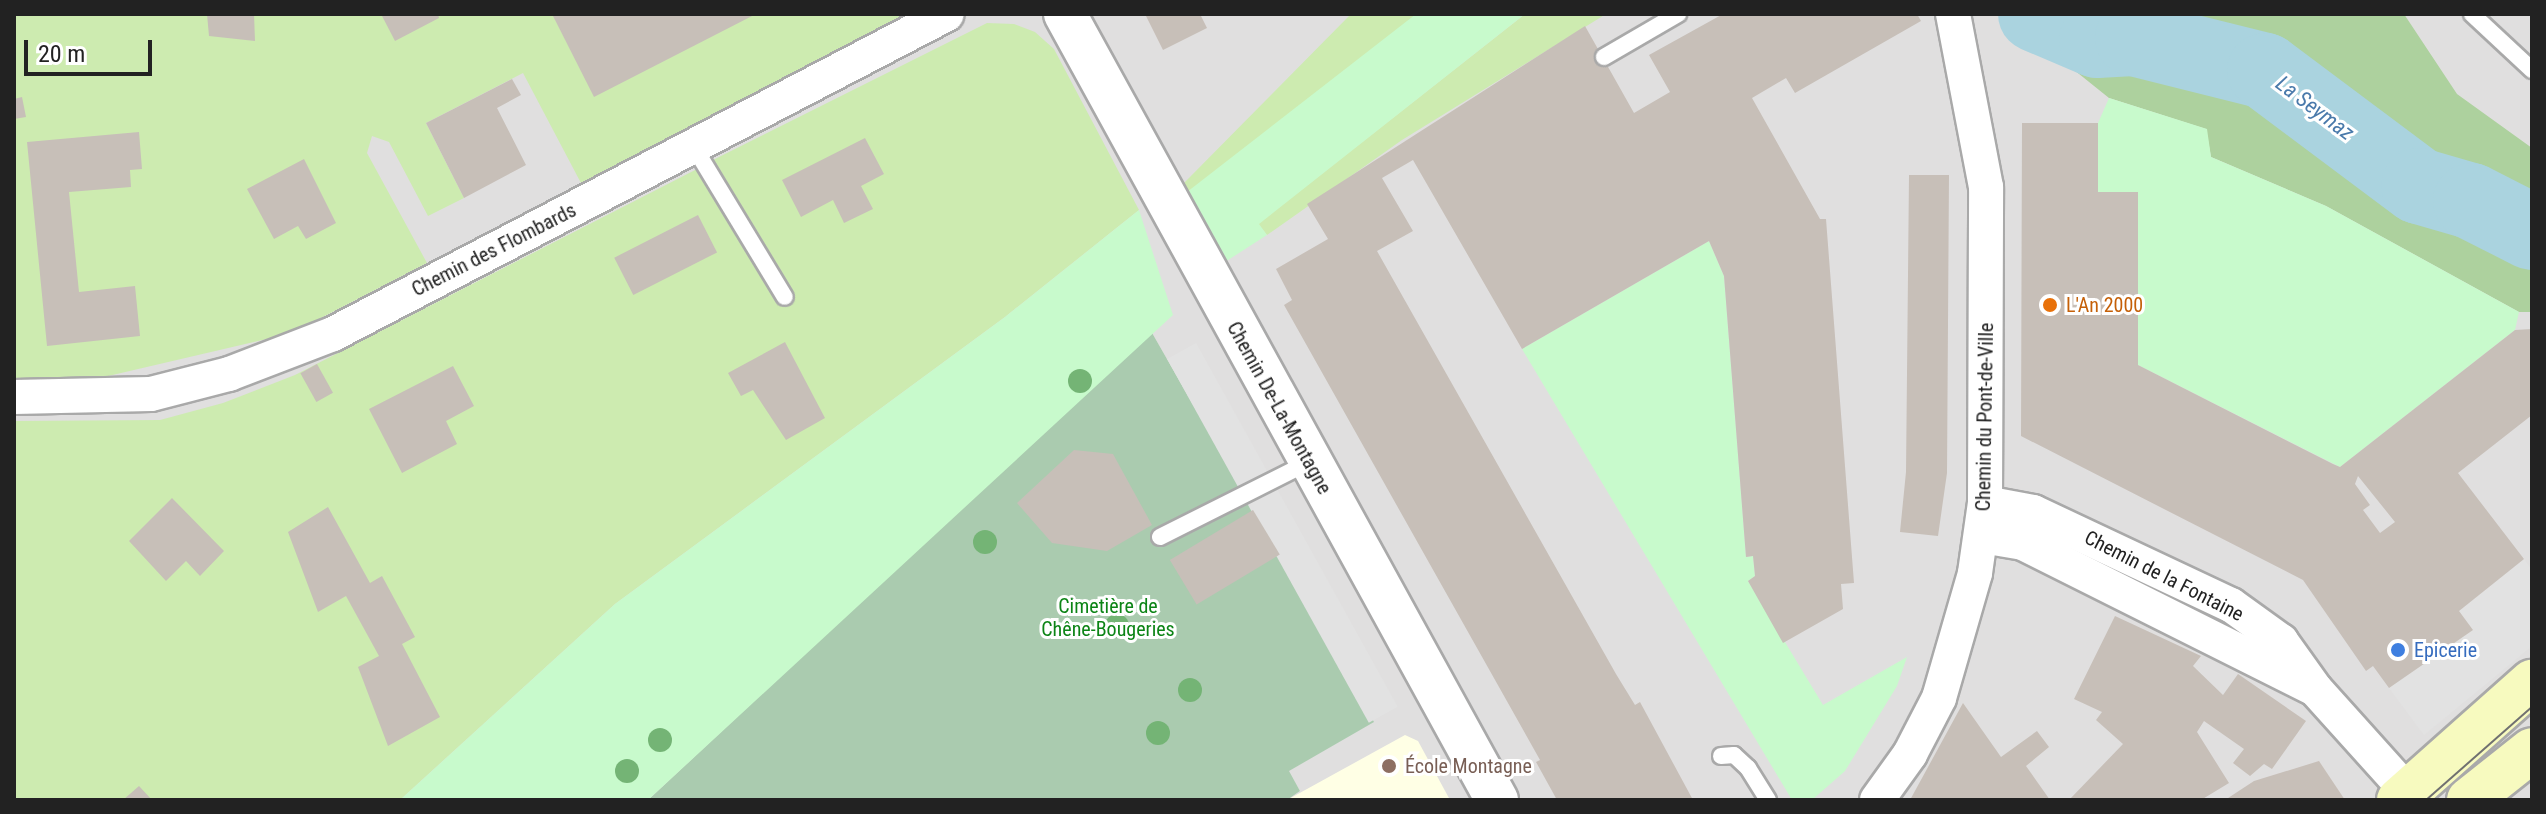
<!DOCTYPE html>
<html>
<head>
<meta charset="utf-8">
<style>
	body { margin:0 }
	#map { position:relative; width:2546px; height:814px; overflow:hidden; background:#f2efe9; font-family:"Roboto Condensed",sans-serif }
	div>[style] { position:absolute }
	.residential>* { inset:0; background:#e0dfdf }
	.education>* { inset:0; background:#ffffe5 }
	.grass>* { inset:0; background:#cdebb0 }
	.forest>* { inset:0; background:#add19e }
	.cemetery>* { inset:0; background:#aacbaf }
	.park>* { inset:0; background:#c8facc }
	.parking>* { inset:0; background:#e2e2e2; transform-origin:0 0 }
	.river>* { height:76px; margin:-38px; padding:0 38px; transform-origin:38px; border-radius:38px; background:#aad3df }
	.building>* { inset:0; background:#c7bfb8; transform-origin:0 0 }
	.roads { filter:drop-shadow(2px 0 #a9a9a9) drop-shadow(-2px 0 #a9a9a9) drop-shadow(0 2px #a9a9a9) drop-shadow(0 -2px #a9a9a9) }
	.service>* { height:16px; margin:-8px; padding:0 8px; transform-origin:8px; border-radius:8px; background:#fff }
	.minor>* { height:34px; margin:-17px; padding:0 17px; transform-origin:17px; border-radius:17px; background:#fff }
	.tertiary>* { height:42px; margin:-21px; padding:0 21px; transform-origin:21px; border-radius:21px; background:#fff }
	.secondary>* { height:44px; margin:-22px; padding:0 22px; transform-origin:22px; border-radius:22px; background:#f7fabf }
	.tram>* { height:2px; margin:-1px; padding:0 1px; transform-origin:1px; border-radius:1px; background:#707070 }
	.trees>* { width:24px; height:24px; margin:-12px; border-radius:50%; background:#74b475 }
	.dots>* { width:22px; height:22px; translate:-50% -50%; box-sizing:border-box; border:4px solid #fff; border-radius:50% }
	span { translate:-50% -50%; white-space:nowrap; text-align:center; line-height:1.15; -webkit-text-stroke:6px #fff; paint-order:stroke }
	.street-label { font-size:20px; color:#222 }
	.food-label { font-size:20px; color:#c56008 }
	.left { translate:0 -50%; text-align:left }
	.park-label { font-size:20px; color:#0c8416 }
	.shop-label { font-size:20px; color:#366cbe }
	.education-label { font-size:20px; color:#785e54 }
	.water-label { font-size:22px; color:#4a7aab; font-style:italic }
	.frame { position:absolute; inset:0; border:16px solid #222; pointer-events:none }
	.scale { position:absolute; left:24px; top:40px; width:128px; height:36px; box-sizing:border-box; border:4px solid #222; border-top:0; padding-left:10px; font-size:24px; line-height:28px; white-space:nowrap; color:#222; -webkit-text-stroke:6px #fff; paint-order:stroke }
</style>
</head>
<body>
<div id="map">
	<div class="residential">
		<div style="clip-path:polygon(14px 14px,2532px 14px,2532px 800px,1287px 800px,1300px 791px,1288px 771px,1373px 722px,1151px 331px,648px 800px,14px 800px)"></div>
	</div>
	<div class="education">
		<div style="clip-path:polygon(1405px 735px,1418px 741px,1450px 800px,1287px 800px)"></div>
	</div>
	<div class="grass">
		<div style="clip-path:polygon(14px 14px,913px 14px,582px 185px,523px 73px,426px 123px,464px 198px,428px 216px,389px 142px,372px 136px,367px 153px,427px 263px,292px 333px,74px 384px,14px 381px)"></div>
		<div style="clip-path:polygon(1351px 14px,1441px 14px,1194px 203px,1183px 184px)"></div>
		<div style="clip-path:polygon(1525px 14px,1606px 14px,1402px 140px,1267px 235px,1258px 224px)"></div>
		<div style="clip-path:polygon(987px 23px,1014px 24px,1035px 32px,1054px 49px,1139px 210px,1005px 317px,615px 604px,400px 800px,14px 800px,14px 421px,160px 420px,223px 403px,295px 375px,699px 168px,792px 294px,709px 162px)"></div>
	</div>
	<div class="forest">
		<div style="clip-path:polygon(2023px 14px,2404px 14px,2457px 94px,2532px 148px,2532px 312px,2519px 312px,2326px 206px,2211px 157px,2206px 129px,2109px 98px,2043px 45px)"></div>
	</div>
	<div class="cemetery">
		<div style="clip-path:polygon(1151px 331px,1374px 722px,1289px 771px,1300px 791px,1287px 800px,648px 800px)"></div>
	</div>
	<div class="park">
		<div style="clip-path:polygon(1416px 14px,1525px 14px,1259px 224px,1267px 235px,1225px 262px,1187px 192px)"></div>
		<div style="clip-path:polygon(2109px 98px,2207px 129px,2211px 157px,2326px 206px,2519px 312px,2515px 330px,2340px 467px,2138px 365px,2138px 192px,2098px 192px,2098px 123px)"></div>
		<div style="clip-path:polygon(1139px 210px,1173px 315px,648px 800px,400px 800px,615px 604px,1005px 317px)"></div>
		<div style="clip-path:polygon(1709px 241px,1724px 276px,1746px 557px,1753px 556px,1755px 576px,1748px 581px,1823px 705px,1907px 657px,1897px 686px,1845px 771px,1812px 800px,1792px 800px,1522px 349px)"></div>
	</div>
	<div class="parking">
		<div style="left:1196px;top:343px;width:416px;height:33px;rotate:61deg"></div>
		<div style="clip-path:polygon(2524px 559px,2532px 570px,2532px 646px,2424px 735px,2389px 688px,2472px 630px,2459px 611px)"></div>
	</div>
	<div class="river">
		<div style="left:2036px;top:14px;width:66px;rotate:23.1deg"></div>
		<div style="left:2097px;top:40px;width:36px;rotate:-3deg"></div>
		<div style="left:2133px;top:38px;width:136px;rotate:14deg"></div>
		<div style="left:2265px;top:71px;width:192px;rotate:36.8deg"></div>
		<div style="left:2419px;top:186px;width:54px;rotate:16.1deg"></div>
		<div style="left:2471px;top:201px;width:68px;rotate:26.9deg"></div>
	</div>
	<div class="building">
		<div style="clip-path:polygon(207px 14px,254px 14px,255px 41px,209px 36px)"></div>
		<div style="clip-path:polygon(381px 14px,438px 14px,439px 18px,395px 41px)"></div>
		<div style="clip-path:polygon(552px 14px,756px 14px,594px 97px)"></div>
		<div style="clip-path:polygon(1145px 14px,1200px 14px,1207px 28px,1163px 50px)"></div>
		<div style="clip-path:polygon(1723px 14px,1917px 14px,1921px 21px,1795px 93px,1786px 78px,1752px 98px,1820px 219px,1826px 219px,1854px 583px,1841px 584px,1843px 609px,1783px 643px,1748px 581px,1755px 576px,1753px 556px,1746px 557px,1724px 276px,1709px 241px,1522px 349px,1413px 160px,1382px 178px,1413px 231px,1377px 251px,1616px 674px,1635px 705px,1640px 702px,1693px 800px,1557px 800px,1536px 762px,1540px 760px,1284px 305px,1292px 300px,1276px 269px,1328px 239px,1307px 204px,1585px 26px,1634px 113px,1670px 92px,1649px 55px)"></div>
		<div style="clip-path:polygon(512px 79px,521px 95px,497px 108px,526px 165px,464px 198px,426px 123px)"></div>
		<div style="clip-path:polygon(22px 97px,26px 117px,14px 119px,14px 99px)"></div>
		<div style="clip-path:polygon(evenodd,2022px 123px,2098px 123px,2098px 192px,2138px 192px,2138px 365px,2333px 464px,2340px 467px,2515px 330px,2532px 329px,2532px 415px,2458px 473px,2524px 559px,2459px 611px,2473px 630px,2389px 688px,2373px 666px,2366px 671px,2303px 580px,2021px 436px,2022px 123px,2358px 476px,2395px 522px,2380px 533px,2363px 510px,2370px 505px,2355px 484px,2358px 476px)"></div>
		<div style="clip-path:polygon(139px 132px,142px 169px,130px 170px,131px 187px,69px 192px,79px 292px,135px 286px,140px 336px,47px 346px,27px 142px)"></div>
		<div style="clip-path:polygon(865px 138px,884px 174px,861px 186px,873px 209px,844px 223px,833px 200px,801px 217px,782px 180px)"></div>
		<div style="clip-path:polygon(304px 159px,336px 223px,306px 239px,298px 226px,274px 239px,247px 189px)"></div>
		<div style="clip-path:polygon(1909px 175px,1949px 175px,1947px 473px,1938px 536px,1900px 532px,1906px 472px)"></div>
		<div style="left:698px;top:215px;width:42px;height:94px;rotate:63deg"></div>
		<div style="clip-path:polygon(785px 342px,825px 418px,786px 440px,753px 390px,741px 396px,728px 373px)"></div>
		<div style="left:317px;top:364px;width:33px;height:19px;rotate:61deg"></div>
		<div style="clip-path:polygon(453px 366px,474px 406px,446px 421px,457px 444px,402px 473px,369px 409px)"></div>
		<div style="clip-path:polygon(1074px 450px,1113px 454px,1152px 525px,1107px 551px,1052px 543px,1017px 503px)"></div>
		<div style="clip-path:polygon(172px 498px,224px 551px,200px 576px,186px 561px,166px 581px,129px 541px)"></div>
		<div style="clip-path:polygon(328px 507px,370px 583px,382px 576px,415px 637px,402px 644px,440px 717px,388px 746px,358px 667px,379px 656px,346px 596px,318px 612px,288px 532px)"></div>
		<div style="left:1253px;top:510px;width:52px;height:97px;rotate:59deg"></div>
		<div style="clip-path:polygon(2115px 616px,2201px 656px,2193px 666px,2223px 695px,2238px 674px,2306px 721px,2272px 769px,2264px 764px,2250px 776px,2233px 763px,2244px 749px,2204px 721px,2197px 732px,2229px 783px,2201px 800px,2069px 800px,2123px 744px,2096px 720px,2102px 712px,2074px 699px)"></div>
		<div style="clip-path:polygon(1963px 703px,2001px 757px,2037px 731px,2049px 747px,2026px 766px,2050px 800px,1910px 800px)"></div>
		<div style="clip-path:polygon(2319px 761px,2345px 800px,2225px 800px,2254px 781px)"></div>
		<div style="clip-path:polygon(139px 786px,152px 800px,123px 800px)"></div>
	</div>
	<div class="roads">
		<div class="service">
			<div style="left:2472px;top:14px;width:82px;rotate:43deg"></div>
			<div style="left:1604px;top:57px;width:86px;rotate:-30.2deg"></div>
			<div style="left:694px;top:147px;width:175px;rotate:58.8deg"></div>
			<div style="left:1160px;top:537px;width:167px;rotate:-26.7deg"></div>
			<div style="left:1721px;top:756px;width:13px;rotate:-4deg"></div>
			<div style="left:1734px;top:755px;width:19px;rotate:43deg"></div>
			<div style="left:1748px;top:768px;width:38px;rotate:58deg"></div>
		</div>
		<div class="minor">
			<div style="left:14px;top:397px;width:137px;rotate:-1.3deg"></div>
			<div style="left:151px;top:394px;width:81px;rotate:-14.4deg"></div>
			<div style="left:229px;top:374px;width:111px;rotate:-21deg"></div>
			<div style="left:333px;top:334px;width:692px;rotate:-27.53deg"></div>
			<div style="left:1985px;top:503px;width:49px;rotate:10.6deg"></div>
			<div style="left:2033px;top:512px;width:219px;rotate:25.2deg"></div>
			<div style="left:2231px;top:605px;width:62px;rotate:35.8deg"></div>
			<div style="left:2281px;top:641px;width:60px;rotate:54.5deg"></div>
			<div style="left:2316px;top:690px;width:137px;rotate:48deg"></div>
			<div style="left:1982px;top:536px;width:42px;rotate:9.7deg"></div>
			<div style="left:2023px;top:543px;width:323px;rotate:26.6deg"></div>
			<div style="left:1877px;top:800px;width:57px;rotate:-54.3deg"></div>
			<div style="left:1910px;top:754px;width:63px;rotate:-62.6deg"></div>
			<div style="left:1939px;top:698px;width:130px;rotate:-73.9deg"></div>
			<div style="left:1975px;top:573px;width:71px;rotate:-81.9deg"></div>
			<div style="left:1985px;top:503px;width:316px;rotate:-89.8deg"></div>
			<div style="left:1986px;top:187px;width:176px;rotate:-100.8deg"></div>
		</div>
		<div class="tertiary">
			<div style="left:1065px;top:14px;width:897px;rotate:61.21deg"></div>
		</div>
		<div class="secondary">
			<div style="left:2399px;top:800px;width:178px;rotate:-41.6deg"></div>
			<div style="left:2469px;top:800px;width:80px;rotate:-38.4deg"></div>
		</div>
	</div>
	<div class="tram">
		<div style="left:2426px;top:800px;width:141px;rotate:-41.3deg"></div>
	</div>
	<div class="trees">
		<div style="left:1080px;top:381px"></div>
		<div style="left:985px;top:542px"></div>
		<div style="left:1117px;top:626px"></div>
		<div style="left:1190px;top:690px"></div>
		<div style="left:1158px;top:733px"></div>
		<div style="left:660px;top:740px"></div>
		<div style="left:627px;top:771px"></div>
	</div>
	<div class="dots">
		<div style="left:2050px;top:305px;background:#e8710a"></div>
		<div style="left:2398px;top:650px;background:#3f7fe0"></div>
		<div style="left:1389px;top:766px;background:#8d6e63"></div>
	</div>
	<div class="street-label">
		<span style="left:494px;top:250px;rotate:-27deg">Chemin des Flombards</span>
		<span style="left:1279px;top:408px;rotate:61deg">Chemin De-La-Montagne</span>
		<span style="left:1985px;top:417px;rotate:-89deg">Chemin du Pont-de-Ville</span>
		<span style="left:2164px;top:576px;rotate:27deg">Chemin de la Fontaine</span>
	</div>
	<div class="food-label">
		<span class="left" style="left:2066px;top:305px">L'An 2000</span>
	</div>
	<div class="park-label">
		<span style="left:1108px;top:618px">Cimetière de<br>Chêne-Bougeries</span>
	</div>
	<div class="shop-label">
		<span class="left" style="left:2414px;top:650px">Epicerie</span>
	</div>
	<div class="education-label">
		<span class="left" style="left:1405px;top:766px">École Montagne</span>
	</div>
	<div class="water-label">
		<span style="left:2315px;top:108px;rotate:37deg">La Seymaz</span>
	</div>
	<div class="frame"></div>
	<div class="scale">20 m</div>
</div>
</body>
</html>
